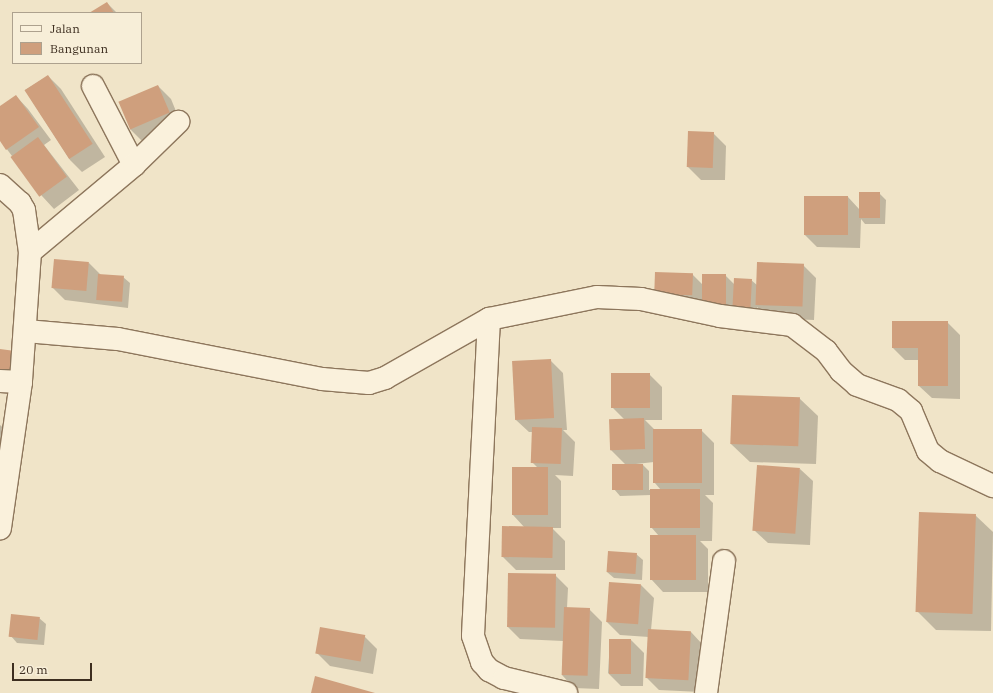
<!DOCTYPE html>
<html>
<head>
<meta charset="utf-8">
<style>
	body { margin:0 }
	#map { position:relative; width:993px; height:693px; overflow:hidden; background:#f0e4c8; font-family:"IBM Plex Serif",serif }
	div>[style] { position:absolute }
	.shadow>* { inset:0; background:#0003 }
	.building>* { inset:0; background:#cf9f7d; transform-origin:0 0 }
	.roads { filter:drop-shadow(1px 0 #8d765c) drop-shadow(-1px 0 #8d765c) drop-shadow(0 1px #8d765c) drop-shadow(0 -1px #8d765c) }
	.street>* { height:22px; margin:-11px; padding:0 11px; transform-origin:11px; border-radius:11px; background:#faf1dc }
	span { translate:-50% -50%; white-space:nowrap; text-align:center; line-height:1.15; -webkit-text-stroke:4px #f7eed8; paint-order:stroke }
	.legend { position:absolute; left:12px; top:12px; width:130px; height:52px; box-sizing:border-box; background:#f7eed8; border:1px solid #ada18e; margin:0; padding:5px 7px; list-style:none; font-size:12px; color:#3d2e20 }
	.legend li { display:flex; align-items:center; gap:8px; height:20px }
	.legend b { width:20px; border:1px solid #ada18e }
	.scale { position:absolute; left:12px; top:663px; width:80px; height:18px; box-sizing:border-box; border:2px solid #3d2e20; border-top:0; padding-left:5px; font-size:12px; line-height:14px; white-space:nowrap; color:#3d2e20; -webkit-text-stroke:3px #f7eed8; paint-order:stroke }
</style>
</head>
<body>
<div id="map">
	<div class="shadow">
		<div style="clip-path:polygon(107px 3px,117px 13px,91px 13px)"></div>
		<div style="clip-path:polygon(48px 76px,61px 89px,105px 157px,82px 172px,70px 160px,25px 90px)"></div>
		<div style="clip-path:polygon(158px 86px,171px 99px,182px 126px,143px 142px,130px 129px)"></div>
		<div style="clip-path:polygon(16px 96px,28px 109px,51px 140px,44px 145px,79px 190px,54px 209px,42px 196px,0 140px,0 107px)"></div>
		<div style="clip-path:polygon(713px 133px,726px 146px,725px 180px,701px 180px,688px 167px)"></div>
		<div style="clip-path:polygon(879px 193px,886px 200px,885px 224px,865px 224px,861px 219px,860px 248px,817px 247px,804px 234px,848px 197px,859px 209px)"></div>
		<div style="clip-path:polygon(89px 263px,101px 275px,123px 277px,130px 283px,128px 308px,65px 300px,52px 287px)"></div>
		<div style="clip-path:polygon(803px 265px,816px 278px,814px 320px,769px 318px,757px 307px,757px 316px,655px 294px,692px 274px,702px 284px,725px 275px,735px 285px,751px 280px,757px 285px)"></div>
		<div style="clip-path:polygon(947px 322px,960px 335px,960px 399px,932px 398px,919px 386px,919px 360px,905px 360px,893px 348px)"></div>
		<div style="clip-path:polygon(550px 360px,563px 373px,567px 430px,563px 430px,575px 442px,573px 476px,555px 475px,561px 481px,561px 528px,552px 528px,565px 541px,565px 570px,516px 570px,503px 557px,503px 527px,525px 528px,513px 515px,538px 468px,532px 462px,533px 432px,529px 432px,516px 420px)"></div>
		<div style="clip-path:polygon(evenodd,649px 374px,662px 387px,662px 420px,645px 420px,655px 430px,701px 430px,714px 443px,714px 495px,705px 495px,713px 503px,712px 541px,700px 541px,708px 549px,708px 592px,663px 592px,651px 579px,659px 536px,651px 527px,651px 495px,620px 496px,614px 489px,626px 465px,611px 450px,625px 420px,613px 408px,649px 374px,654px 462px,654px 482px,661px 490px,649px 490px,649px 471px,643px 465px,627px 465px,654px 462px)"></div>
		<div style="clip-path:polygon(799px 398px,818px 416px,816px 464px,750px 462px,731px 444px)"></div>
		<div style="clip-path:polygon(0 425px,13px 437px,0 472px)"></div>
		<div style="clip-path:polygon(800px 469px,813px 481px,810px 545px,768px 543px,755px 531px)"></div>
		<div style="clip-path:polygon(975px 515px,993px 532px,991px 631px,936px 630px,918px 612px)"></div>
		<div style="clip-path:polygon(636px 554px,643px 560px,642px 580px,614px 578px,607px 572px)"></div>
		<div style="clip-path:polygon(555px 575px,568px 588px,567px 608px,589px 609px,602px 622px,599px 689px,574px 688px,562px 675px,563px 641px,520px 639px,507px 626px)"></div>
		<div style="clip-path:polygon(641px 585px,654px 598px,651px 630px,691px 632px,703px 645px,701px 692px,659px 690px,647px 678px,649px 637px,620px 635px,607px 622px)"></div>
		<div style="clip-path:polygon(39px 618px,46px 624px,44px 645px,17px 643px,11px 636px)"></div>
		<div style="clip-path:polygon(364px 636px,377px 649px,373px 674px,330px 666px,317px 653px)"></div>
		<div style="clip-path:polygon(610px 640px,631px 640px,644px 653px,643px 686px,621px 686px,608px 673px)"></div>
	</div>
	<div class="building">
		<div style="clip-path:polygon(107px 2px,114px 13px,89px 13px)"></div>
		<div style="left:48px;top:75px;width:82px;height:28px;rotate:57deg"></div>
		<div style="left:158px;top:85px;width:30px;height:43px;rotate:67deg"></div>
		<div style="clip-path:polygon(16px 95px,39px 127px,6px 150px,0 141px,0 106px)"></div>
		<div style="left:688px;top:131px;width:26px;height:36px;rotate:2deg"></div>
		<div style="left:38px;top:137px;width:49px;height:34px;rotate:54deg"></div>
		<div style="left:859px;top:192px;width:21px;height:26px"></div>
		<div style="left:804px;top:196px;width:44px;height:39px"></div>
		<div style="left:54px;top:259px;width:35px;height:29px;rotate:5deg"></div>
		<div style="left:757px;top:262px;width:47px;height:43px;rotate:2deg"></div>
		<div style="left:655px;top:272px;width:38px;height:22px;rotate:2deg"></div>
		<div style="left:98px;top:274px;width:26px;height:26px;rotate:4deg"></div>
		<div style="left:702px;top:274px;width:24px;height:35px"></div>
		<div style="left:734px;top:278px;width:18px;height:32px;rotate:3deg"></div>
		<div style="clip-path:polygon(892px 321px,948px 321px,948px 386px,918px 386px,918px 348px,892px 348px)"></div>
		<div style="clip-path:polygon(0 349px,15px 351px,13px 380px,0 379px)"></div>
		<div style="left:551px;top:359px;width:59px;height:39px;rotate:87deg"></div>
		<div style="left:650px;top:373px;width:35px;height:39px;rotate:90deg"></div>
		<div style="left:732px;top:395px;width:68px;height:49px;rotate:2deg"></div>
		<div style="left:644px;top:418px;width:31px;height:35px;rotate:88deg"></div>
		<div style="left:532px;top:427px;width:30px;height:36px;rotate:2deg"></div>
		<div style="left:653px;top:429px;width:49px;height:54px"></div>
		<div style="left:612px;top:464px;width:31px;height:26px"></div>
		<div style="left:757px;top:465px;width:43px;height:66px;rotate:4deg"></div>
		<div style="left:512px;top:467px;width:36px;height:48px"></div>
		<div style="left:650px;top:489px;width:50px;height:39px"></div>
		<div style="left:919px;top:512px;width:57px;height:100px;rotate:2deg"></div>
		<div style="left:502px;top:526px;width:51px;height:31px;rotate:1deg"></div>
		<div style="left:650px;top:535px;width:46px;height:45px"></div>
		<div style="left:608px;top:551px;width:29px;height:21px;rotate:4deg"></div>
		<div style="left:508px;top:573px;width:48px;height:54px;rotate:1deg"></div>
		<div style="left:609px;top:582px;width:32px;height:40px;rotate:4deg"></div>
		<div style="left:564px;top:607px;width:26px;height:68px;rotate:2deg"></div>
		<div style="left:11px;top:614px;width:29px;height:23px;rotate:6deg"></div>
		<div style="left:320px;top:627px;width:46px;height:27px;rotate:10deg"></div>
		<div style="left:648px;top:629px;width:43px;height:49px;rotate:3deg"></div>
		<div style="left:609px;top:639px;width:22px;height:35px"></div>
		<div style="clip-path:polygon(315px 676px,375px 693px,311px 693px)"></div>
	</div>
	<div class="roads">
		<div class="street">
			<div style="left:93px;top:86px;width:89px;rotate:62.6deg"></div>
			<div style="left:0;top:185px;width:27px;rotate:42deg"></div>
			<div style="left:20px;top:203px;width:8px;rotate:60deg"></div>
			<div style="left:24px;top:210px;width:42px;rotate:81.9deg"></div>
			<div style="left:30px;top:252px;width:130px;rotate:94deg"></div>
			<div style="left:21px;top:382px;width:148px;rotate:98.2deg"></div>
			<div style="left:30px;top:252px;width:136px;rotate:-39.9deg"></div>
			<div style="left:134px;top:165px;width:62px;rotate:-44.3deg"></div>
			<div style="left:489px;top:319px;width:317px;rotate:92.9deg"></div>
			<div style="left:473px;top:636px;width:28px;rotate:71deg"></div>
			<div style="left:482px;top:662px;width:11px;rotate:49deg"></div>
			<div style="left:489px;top:670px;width:17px;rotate:28deg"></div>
			<div style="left:504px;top:678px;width:64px;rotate:13.6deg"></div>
			<div style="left:26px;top:331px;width:92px;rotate:5deg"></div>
			<div style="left:118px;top:339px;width:208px;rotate:11.1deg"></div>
			<div style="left:322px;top:379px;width:47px;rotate:4.9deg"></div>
			<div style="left:369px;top:383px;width:17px;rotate:-17deg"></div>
			<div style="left:385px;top:378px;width:120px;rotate:-29.6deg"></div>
			<div style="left:489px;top:319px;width:110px;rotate:-11.5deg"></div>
			<div style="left:597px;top:297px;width:44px;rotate:2.6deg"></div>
			<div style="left:641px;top:299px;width:81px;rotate:12.1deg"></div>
			<div style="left:720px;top:316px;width:73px;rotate:7.1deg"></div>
			<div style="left:792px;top:325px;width:43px;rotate:37.4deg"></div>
			<div style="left:826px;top:351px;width:25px;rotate:53deg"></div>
			<div style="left:841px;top:371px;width:21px;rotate:41deg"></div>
			<div style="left:857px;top:385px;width:44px;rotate:20.1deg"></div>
			<div style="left:898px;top:400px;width:17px;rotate:40deg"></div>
			<div style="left:911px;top:411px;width:43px;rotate:67deg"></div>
			<div style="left:928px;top:451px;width:16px;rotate:40deg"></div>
			<div style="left:940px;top:461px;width:59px;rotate:25.3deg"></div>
			<div style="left:0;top:381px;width:21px;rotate:3deg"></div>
			<div style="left:706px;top:693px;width:133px;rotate:-82.2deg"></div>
		</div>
	</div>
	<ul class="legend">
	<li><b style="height:5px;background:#faf1dc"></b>Jalan</li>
	<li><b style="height:11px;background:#cf9f7d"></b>Bangunan</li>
	</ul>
	<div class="scale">20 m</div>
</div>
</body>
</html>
